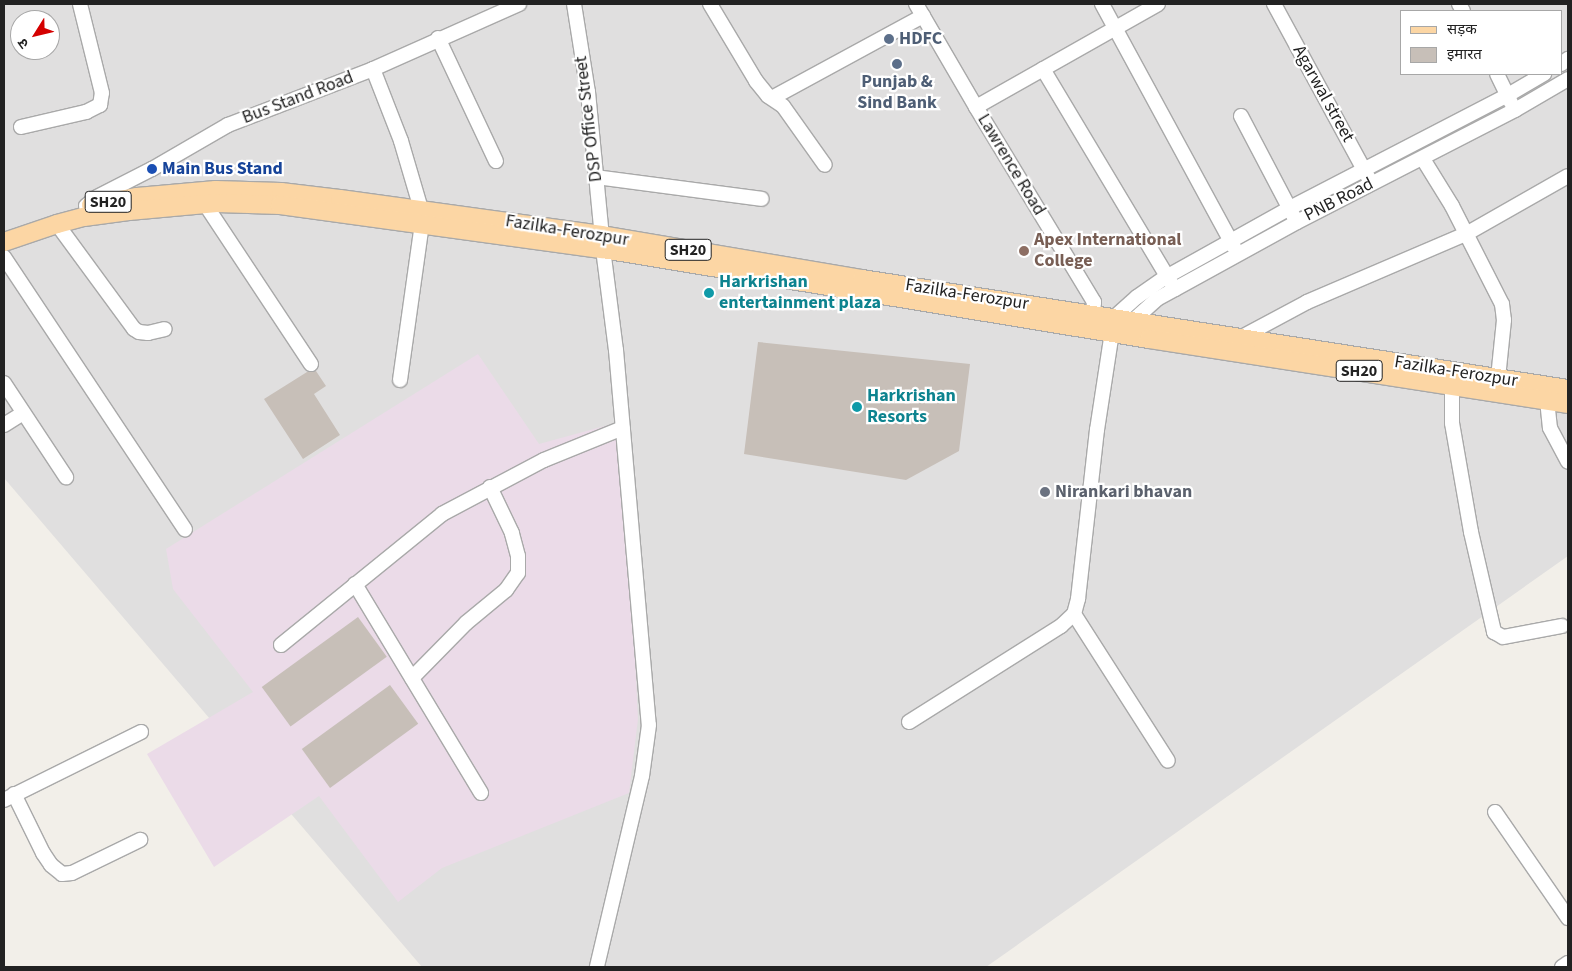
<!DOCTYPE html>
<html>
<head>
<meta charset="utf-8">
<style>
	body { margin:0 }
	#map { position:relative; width:1572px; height:971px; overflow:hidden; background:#f2efe9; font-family:"Source Sans 3","Noto Sans Devanagari",sans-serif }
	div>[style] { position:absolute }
	.residential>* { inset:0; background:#e0dfdf }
	.industrial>* { inset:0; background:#ebdbe8 }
	.building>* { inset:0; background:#c7bfb8; transform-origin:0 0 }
	.roads { filter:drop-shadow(1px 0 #a9a9a9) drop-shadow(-1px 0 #a9a9a9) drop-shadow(0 1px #a9a9a9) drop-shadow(0 -1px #a9a9a9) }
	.minor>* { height:14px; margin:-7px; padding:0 7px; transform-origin:7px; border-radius:7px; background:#fff }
	.major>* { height:18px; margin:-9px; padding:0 9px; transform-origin:9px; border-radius:9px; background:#fcd6a4 }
	.dots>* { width:14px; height:14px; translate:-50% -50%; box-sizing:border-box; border:2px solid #fff; border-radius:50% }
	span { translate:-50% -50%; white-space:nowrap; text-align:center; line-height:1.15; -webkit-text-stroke:4.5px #fff; paint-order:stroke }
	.shield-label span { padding:1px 4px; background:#fff; border:1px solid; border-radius:4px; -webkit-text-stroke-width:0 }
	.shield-label { font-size:16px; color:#222; font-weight:700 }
	.service-label { font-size:18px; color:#4e5e75; font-weight:700 }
	.left { translate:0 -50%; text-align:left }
	.street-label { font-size:18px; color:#222 }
	.transit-label { font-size:18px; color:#164399; font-weight:700 }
	.education-label { font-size:18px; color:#785e54; font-weight:700 }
	.culture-label { font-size:18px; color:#0d838f; font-weight:700 }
	.worship-label { font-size:18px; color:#5b616d; font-weight:700 }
	.frame { position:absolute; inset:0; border:5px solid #222; pointer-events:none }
	.legend { position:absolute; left:1400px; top:10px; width:162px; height:65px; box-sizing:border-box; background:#fff; border:1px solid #a7a7a7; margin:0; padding:6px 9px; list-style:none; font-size:15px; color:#222 }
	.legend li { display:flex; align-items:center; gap:10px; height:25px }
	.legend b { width:25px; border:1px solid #a7a7a7 }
	.north { position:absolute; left:10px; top:10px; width:50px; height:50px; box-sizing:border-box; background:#fff; border:1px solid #a7a7a7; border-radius:50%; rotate:234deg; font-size:14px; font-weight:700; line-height:20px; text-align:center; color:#222 }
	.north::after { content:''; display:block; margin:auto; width:18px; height:22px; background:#d40000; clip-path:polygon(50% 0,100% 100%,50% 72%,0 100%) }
</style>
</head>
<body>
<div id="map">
	<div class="residential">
		<div style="clip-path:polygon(evenodd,4px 4px,1568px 4px,1568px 556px,986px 967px,422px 967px,4px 478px,4px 4px,1401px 11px,1561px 11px,1561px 74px,1401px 74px,1401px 11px,4px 4px,20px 20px,50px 20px,50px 50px,20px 50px,20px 20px)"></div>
	</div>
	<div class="industrial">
		<div style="clip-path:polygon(478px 354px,539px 444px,623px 421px,638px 719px,629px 793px,442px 868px,398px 902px,319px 796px,214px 867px,147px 754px,253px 692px,173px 589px,166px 549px)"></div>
	</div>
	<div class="building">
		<div style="clip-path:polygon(758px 342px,970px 364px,959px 451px,906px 480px,744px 454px)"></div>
		<div style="clip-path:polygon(316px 371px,326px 386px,314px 394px,340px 435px,303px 459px,264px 399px,307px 372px)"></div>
		<div style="left:358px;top:617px;width:49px;height:119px;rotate:54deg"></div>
		<div style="left:390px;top:685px;width:48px;height:109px;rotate:54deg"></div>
	</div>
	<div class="roads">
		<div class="minor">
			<div style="left:574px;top:4px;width:89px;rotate:81deg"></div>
			<div style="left:588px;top:92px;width:158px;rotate:84.5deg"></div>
			<div style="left:603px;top:249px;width:102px;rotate:82.7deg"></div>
			<div style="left:616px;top:350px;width:376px;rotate:85deg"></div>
			<div style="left:649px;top:725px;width:51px;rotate:97.8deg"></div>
			<div style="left:642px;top:776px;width:196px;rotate:103.3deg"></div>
			<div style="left:710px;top:4px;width:90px;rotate:59.1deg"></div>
			<div style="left:756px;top:81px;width:19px;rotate:51deg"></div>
			<div style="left:768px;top:96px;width:18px;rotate:34deg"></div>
			<div style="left:783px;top:106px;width:72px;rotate:54.6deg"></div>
			<div style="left:916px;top:4px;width:119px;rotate:59.8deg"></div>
			<div style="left:976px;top:107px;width:228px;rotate:58.8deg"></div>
			<div style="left:1094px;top:302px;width:21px;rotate:95deg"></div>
			<div style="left:1102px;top:4px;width:277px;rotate:61.5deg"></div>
			<div style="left:1274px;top:4px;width:199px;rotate:61.5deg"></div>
			<div style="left:1459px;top:4px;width:8px;rotate:60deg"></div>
			<div style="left:438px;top:38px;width:136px;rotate:64.8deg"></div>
			<div style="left:1561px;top:64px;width:9px;rotate:-36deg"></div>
			<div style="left:373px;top:69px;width:77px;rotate:68.7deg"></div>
			<div style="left:401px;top:141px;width:71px;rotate:73.6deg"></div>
			<div style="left:1043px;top:69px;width:249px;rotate:59.1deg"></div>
			<div style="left:1497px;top:74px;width:32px;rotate:64deg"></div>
			<div style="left:772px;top:98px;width:172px;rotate:-28.5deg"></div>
			<div style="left:976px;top:107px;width:209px;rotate:-29.5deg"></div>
			<div style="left:1241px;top:116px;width:114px;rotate:62.3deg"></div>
			<div style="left:21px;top:127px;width:67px;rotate:-13deg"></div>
			<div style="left:86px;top:112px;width:16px;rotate:-27deg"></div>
			<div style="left:100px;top:105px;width:12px;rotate:-81deg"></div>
			<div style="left:102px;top:93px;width:92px;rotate:-103.9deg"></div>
			<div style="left:1423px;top:159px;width:55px;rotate:58.3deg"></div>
			<div style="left:1452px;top:206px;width:110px;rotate:63deg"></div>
			<div style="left:1502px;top:304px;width:16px;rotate:83deg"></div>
			<div style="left:1504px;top:320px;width:58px;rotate:95.9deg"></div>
			<div style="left:596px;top:177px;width:167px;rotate:7.5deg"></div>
			<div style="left:205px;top:204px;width:192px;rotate:56.5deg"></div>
			<div style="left:86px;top:206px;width:14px;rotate:-39deg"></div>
			<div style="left:97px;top:197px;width:62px;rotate:-27deg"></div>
			<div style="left:152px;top:169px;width:88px;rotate:-30.1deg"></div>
			<div style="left:228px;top:125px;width:155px;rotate:-21.1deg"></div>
			<div style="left:373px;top:69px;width:160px;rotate:-24deg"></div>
			<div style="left:57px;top:224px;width:130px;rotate:53.7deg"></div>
			<div style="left:134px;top:329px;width:6px;rotate:31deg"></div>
			<div style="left:139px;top:332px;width:9px;rotate:6deg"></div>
			<div style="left:148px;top:333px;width:17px;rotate:-13deg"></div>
			<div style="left:4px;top:257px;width:327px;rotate:56.4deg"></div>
			<div style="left:1108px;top:323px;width:39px;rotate:-42deg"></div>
			<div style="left:1137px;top:297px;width:35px;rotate:-35deg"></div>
			<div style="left:1166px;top:277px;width:140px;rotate:-29.1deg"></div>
			<div style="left:1288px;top:209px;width:248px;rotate:-27.4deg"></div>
			<div style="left:1508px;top:95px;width:42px;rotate:-30.3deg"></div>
			<div style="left:1127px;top:326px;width:40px;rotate:-42deg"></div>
			<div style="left:1157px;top:299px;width:21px;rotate:-29deg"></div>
			<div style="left:1175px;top:289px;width:139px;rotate:-28.8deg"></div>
			<div style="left:1297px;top:222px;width:245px;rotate:-27.2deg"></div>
			<div style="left:1515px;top:110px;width:61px;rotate:-30.3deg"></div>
			<div style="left:1240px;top:338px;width:76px;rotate:-28.2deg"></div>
			<div style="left:1307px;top:302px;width:173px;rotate:-23.2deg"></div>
			<div style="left:1466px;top:234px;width:117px;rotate:-29.6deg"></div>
			<div style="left:400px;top:380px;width:159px;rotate:-82deg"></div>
			<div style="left:4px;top:383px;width:113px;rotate:56.6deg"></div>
			<div style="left:1452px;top:386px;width:37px;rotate:90deg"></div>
			<div style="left:1452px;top:423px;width:111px;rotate:80.1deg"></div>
			<div style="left:1471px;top:532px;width:103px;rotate:77deg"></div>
			<div style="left:1494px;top:632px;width:10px;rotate:29deg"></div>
			<div style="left:1503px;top:637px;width:60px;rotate:-10.6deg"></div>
			<div style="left:1547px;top:400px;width:28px;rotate:84deg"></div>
			<div style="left:1550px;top:428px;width:38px;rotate:62deg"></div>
			<div style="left:4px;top:425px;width:22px;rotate:-32deg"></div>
			<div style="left:355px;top:584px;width:244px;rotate:58.9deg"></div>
			<div style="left:1074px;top:614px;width:174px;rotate:57.4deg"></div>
			<div style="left:281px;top:645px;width:208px;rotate:-39.1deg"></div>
			<div style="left:442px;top:514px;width:115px;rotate:-27.9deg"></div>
			<div style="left:544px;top:460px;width:85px;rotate:-22.1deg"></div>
			<div style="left:412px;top:678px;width:77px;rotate:-45.5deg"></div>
			<div style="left:466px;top:623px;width:52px;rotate:-39.5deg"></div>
			<div style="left:506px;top:590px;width:21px;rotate:-55deg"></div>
			<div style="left:518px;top:573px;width:17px;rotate:-90deg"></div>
			<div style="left:518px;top:556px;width:24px;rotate:-105deg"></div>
			<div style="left:512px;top:533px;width:51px;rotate:-115.6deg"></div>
			<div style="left:909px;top:722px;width:180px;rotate:-32.3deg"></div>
			<div style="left:1061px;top:626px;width:18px;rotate:-43deg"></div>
			<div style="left:1074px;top:614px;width:16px;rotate:-75deg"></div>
			<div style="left:1078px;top:599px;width:170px;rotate:-83.6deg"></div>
			<div style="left:1097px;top:430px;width:99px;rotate:-81.3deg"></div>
			<div style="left:14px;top:794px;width:66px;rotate:63.8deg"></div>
			<div style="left:43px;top:853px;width:14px;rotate:56deg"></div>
			<div style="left:51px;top:865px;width:14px;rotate:39deg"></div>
			<div style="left:62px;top:874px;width:10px;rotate:-6deg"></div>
			<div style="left:72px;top:873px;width:76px;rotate:-25.9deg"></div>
			<div style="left:4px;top:800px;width:153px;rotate:-26.4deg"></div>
			<div style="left:1495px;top:812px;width:129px;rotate:55.4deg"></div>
			<div style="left:1562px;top:967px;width:7px;rotate:-34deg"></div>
		</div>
		<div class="major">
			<div style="left:91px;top:205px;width:47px;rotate:-9.9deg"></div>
			<div style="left:137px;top:197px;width:79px;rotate:-5.1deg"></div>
			<div style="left:216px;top:190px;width:65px;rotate:1.8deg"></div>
			<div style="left:281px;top:192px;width:59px;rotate:6.8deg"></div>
			<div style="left:340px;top:199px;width:264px;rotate:7.8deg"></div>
			<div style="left:602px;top:235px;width:264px;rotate:9.6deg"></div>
			<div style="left:862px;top:279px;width:715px;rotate:8.86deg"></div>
			<div style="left:4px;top:242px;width:56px;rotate:-18.8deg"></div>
			<div style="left:57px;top:224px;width:28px;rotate:-15deg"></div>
			<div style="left:84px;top:217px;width:45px;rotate:-7.6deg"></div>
			<div style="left:129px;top:211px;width:88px;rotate:-5.2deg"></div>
			<div style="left:217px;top:203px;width:63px;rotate:1.8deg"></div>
			<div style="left:280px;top:205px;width:326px;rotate:7.8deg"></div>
			<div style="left:603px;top:249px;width:553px;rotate:9.36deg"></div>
			<div style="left:1149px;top:339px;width:424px;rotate:8.8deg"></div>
		</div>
	</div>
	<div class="dots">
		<div style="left:889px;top:39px;background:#5c6f8a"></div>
		<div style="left:897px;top:64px;background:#5c6f8a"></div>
		<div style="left:152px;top:169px;background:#1a4fb4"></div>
		<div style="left:1024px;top:251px;background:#8d6e63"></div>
		<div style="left:709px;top:293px;background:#0f9aa8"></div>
		<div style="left:857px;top:407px;background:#0f9aa8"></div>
		<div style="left:1045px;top:492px;background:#6b7280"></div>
	</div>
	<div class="shield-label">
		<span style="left:108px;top:202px">SH20</span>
		<span style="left:688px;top:250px">SH20</span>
		<span style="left:1359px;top:371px">SH20</span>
	</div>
	<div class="service-label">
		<span class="left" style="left:899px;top:39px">HDFC</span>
		<span style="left:897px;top:93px">Punjab &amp;<br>Sind Bank</span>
	</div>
	<div class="street-label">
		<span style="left:1323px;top:94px;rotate:61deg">Agarwal street</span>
		<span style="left:298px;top:98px;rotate:-21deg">Bus Stand Road</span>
		<span style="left:589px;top:119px;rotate:-97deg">DSP Office Street</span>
		<span style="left:1011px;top:165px;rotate:59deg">Lawrence Road</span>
		<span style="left:1339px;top:200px;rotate:-27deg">PNB Road</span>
		<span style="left:567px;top:231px;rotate:9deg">Fazilka-Ferozpur</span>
		<span style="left:967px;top:295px;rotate:9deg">Fazilka-Ferozpur</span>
		<span style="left:1456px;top:372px;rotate:9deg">Fazilka-Ferozpur</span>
	</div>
	<div class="transit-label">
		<span class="left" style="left:162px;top:169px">Main Bus Stand</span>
	</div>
	<div class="education-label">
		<span class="left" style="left:1034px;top:251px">Apex International<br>College</span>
	</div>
	<div class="culture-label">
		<span class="left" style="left:719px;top:293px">Harkrishan<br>entertainment plaza</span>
		<span class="left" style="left:867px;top:407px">Harkrishan<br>Resorts</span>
	</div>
	<div class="worship-label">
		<span class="left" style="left:1055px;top:492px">Nirankari bhavan</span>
	</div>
	<div class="frame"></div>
	<ul class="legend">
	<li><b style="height:6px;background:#fcd6a4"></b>सड़क</li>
	<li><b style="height:14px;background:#c7bfb8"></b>इमारत</li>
	</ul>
	<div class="north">उ</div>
</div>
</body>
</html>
